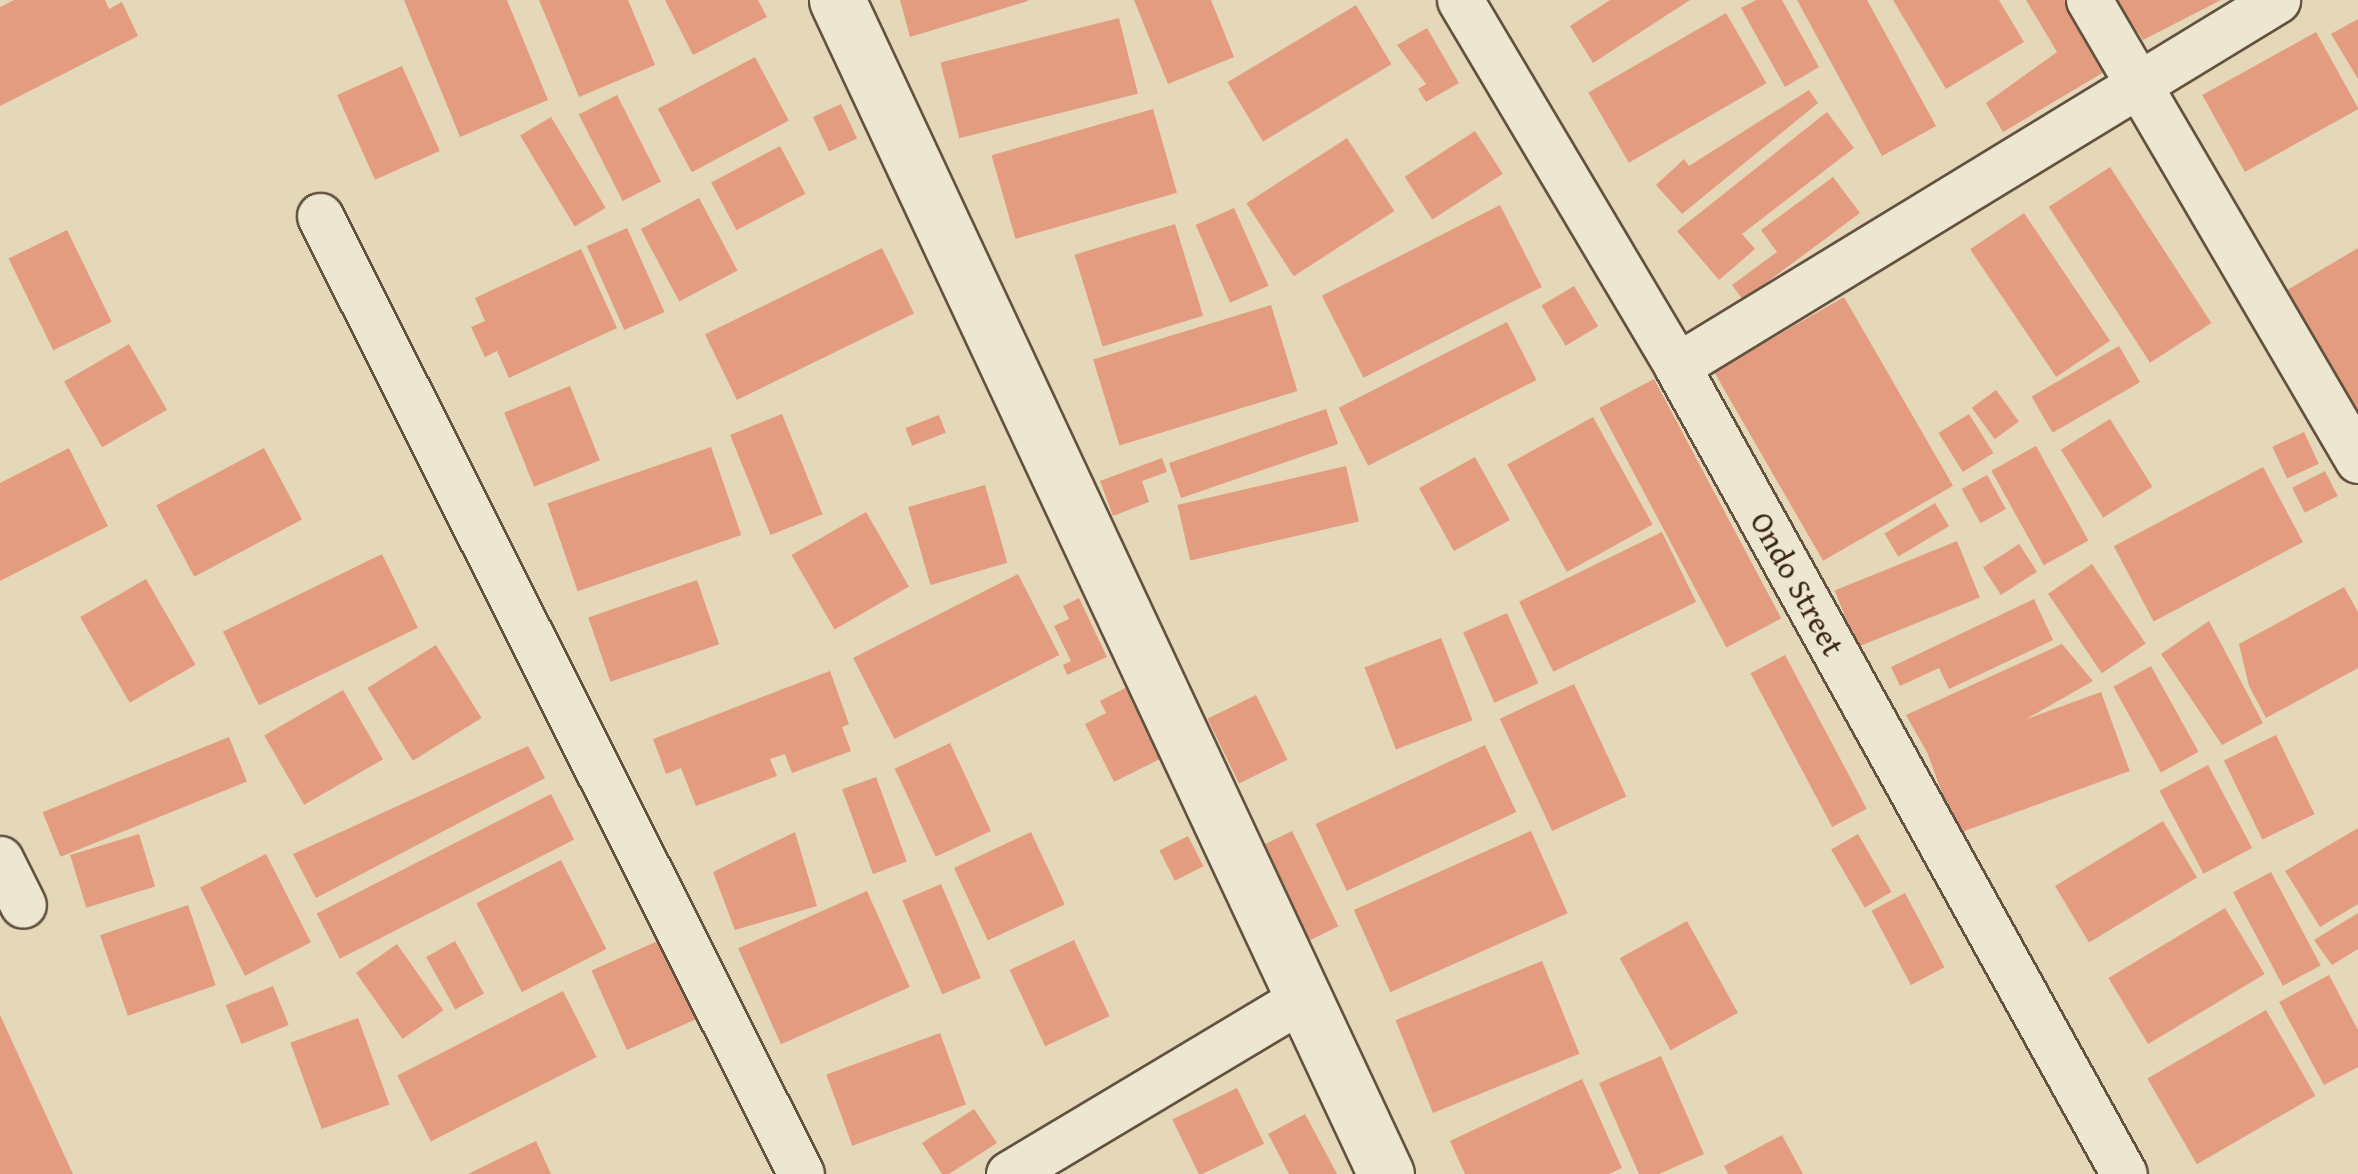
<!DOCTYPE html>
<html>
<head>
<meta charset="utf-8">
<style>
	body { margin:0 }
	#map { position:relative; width:2358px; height:1174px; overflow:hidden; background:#e4d8b8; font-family:"Gentium Book Plus",serif }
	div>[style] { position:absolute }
	.building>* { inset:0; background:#e49c80; transform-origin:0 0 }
	.roads { filter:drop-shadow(2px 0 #645240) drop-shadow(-2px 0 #645240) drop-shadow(0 2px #645240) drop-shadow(0 -2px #645240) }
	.street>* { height:45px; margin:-22.5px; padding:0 22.5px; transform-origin:22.5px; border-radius:22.5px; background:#ede6d1 }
	.secondary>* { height:55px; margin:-27.5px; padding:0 27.5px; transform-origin:27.5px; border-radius:27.5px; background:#ede6d1 }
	span { translate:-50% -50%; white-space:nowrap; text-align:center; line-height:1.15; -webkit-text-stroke:8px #ede6d1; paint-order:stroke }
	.street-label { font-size:32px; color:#3a2518 }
</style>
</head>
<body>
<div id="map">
	<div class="building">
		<div style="clip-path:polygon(14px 0,105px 0,109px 9px,122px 2px,138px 36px,0 106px,0 7px)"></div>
		<div style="clip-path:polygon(404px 0,507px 0,548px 100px,460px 137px)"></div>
		<div style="clip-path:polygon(539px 0,628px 0,655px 65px,579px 97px)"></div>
		<div style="clip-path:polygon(665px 0,758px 0,767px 17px,693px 55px)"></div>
		<div style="clip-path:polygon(900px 0,1028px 0,1028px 1px,910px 37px)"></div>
		<div style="clip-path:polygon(1134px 0,1211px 0,1234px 57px,1168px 84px)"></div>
		<div style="clip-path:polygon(1610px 0,1690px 0,1593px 63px,1570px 26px)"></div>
		<div style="clip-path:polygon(1756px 0,1782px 0,1819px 67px,1785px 87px,1741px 8px)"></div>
		<div style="clip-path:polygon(1797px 0,1867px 0,1936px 126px,1882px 156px)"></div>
		<div style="clip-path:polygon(1893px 0,1999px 0,2024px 42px,1946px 89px)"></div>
		<div style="clip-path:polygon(2026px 0,2064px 0,2111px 68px,2003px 132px,1986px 103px,2057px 52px)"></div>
		<div style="clip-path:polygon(2116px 0,2221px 0,2143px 40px)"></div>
		<div style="left:1356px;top:5px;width:69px;height:150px;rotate:59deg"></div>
		<div style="left:1726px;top:13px;width:81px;height:159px;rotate:60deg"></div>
		<div style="left:1119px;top:18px;width:78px;height:184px;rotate:76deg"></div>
		<div style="clip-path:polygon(2358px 19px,2358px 79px,2331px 34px)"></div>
		<div style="clip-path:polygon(1427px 28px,1459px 83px,1426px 102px,1418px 89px,1426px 84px,1397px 45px)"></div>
		<div style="left:2316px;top:32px;width:88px;height:130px;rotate:61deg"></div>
		<div style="left:755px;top:57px;width:72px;height:110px;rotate:62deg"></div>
		<div style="left:402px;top:66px;width:93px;height:71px;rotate:66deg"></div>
		<div style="clip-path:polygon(1809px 90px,1818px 103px,1682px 214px,1656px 185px,1684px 159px,1689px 166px)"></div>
		<div style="left:617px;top:95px;width:97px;height:43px;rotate:63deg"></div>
		<div style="left:841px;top:104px;width:38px;height:31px;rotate:65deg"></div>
		<div style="left:1153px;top:109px;width:87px;height:168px;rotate:74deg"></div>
		<div style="clip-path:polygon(1827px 112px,1854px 148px,1742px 234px,1755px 249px,1719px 280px,1677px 231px)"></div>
		<div style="left:551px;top:117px;width:106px;height:36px;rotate:59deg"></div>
		<div style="left:1475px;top:131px;width:51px;height:84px;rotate:57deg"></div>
		<div style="left:1347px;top:138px;width:87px;height:120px;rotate:57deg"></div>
		<div style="left:780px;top:146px;width:54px;height:78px;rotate:62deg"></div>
		<div style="left:2110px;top:167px;width:186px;height:73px;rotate:57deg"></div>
		<div style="clip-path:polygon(1833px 177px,1860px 213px,1743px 300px,1732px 285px,1777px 252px,1761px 230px)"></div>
		<div style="left:699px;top:198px;width:82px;height:66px;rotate:62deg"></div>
		<div style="left:1500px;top:205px;width:92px;height:200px;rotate:63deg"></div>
		<div style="left:1234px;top:208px;width:85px;height:42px;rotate:66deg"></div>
		<div style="left:2024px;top:213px;width:154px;height:65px;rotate:56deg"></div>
		<div style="left:1175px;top:224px;width:96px;height:105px;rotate:73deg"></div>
		<div style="left:627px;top:228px;width:92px;height:44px;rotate:66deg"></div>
		<div style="left:67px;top:230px;width:102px;height:65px;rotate:64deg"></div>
		<div style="left:882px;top:248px;width:73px;height:197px;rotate:64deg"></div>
		<div style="clip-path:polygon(2358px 248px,2358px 429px,2277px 296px)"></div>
		<div style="clip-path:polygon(581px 249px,617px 328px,509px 378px,497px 351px,485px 357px,471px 327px,485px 321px,475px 298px)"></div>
		<div style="left:1574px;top:286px;width:47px;height:38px;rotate:59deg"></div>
		<div style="left:1844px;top:297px;width:218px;height:150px;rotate:60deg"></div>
		<div style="left:1271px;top:305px;width:90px;height:186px;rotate:73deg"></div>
		<div style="left:1507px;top:322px;width:65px;height:189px;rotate:63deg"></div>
		<div style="left:129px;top:344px;width:76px;height:75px;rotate:60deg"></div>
		<div style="left:2119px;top:346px;width:42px;height:101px;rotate:60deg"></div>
		<div style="left:1654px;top:379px;width:271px;height:62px;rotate:62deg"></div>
		<div style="left:570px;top:386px;width:80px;height:71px;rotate:68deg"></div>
		<div style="left:1996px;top:390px;width:39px;height:30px;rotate:54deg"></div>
		<div style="left:1326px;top:409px;width:37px;height:166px;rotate:71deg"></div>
		<div style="left:782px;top:414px;width:108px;height:56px;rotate:68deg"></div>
		<div style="left:1969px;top:414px;width:46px;height:36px;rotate:58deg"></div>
		<div style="left:939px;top:415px;width:19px;height:36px;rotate:69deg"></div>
		<div style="left:1593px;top:417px;width:123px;height:98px;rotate:61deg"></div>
		<div style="left:2110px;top:419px;width:80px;height:58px;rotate:58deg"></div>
		<div style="left:2304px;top:432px;width:35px;height:35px;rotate:65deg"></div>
		<div style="left:2036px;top:446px;width:108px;height:51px;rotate:61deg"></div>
		<div style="left:711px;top:447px;width:93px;height:173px;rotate:71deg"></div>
		<div style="clip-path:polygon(69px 448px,108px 526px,0 581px,0 483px)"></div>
		<div style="left:264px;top:448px;width:81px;height:122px;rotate:62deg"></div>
		<div style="left:1475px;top:457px;width:72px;height:64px;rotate:61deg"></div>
		<div style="clip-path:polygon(1162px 458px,1167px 472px,1142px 481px,1149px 502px,1113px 516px,1100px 481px)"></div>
		<div style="left:1346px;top:466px;width:57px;height:173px;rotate:77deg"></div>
		<div style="left:2263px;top:467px;width:85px;height:169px;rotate:62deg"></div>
		<div style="left:2325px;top:471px;width:28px;height:37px;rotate:63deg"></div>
		<div style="left:1987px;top:475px;width:39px;height:29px;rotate:61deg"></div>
		<div style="left:985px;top:485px;width:81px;height:80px;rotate:74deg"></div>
		<div style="left:1935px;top:503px;width:27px;height:59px;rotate:59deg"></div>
		<div style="left:866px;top:512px;width:86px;height:86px;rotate:60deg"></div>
		<div style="left:1662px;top:532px;width:78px;height:159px;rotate:64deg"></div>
		<div style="left:1957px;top:541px;width:61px;height:132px;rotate:68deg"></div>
		<div style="left:2019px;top:544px;width:33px;height:43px;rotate:57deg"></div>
		<div style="left:382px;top:554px;width:82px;height:177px;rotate:64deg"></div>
		<div style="left:2092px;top:564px;width:96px;height:53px;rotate:56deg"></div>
		<div style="left:1018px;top:574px;width:91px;height:185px;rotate:63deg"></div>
		<div style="left:146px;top:579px;width:99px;height:76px;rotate:60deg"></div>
		<div style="left:697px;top:580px;width:68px;height:115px;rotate:71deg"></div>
		<div style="clip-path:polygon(2344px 587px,2358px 612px,2358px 668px,2266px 718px,2249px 686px,2239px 644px)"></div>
		<div style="clip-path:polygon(1079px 598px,1107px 657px,1067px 675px,1063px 665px,1071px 661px,1054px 626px,1069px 619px,1063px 606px)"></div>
		<div style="clip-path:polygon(2034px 599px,2053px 640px,1949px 689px,1939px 668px,1900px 686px,1891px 667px)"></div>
		<div style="left:1507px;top:613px;width:77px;height:48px;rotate:66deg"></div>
		<div style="clip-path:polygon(2209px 621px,2263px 723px,2222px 745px,2161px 654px)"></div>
		<div style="left:1441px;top:638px;width:88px;height:82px;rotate:69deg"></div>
		<div style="clip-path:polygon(2062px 644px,2093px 681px,1937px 770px,1906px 715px)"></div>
		<div style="left:436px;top:645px;width:86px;height:81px;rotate:58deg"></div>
		<div style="left:1785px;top:655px;width:174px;height:39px;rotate:62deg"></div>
		<div style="left:2151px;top:666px;width:98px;height:43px;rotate:61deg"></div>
		<div style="clip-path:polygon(830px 671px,849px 724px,842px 727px,851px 751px,792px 773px,785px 754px,770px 759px,777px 776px,696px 806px,681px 768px,666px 774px,653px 739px)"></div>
		<div style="left:1574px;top:684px;width:124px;height:82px;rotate:65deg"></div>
		<div style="clip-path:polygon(1127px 687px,1162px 758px,1114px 782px,1085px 724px,1106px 713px,1100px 701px)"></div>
		<div style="left:343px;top:690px;width:80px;height:91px;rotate:60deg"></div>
		<div style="left:2101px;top:692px;width:84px;height:184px;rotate:70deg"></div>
		<div style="left:1256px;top:695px;width:72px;height:54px;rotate:64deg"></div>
		<div style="left:2276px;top:735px;width:88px;height:58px;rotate:64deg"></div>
		<div style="left:229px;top:737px;width:48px;height:201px;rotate:68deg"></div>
		<div style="left:950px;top:743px;width:97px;height:61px;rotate:65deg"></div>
		<div style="left:1485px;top:745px;width:74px;height:187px;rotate:65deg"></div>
		<div style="clip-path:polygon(528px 746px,545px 778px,316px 898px,293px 854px)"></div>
		<div style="left:2208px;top:765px;width:94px;height:55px;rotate:62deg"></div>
		<div style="left:876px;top:777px;width:90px;height:36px;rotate:70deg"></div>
		<div style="left:551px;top:794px;width:51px;height:263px;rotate:63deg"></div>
		<div style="left:2163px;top:821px;width:66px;height:126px;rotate:59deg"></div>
		<div style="clip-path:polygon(2358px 828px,2358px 904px,2320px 927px,2285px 871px)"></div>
		<div style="left:1292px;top:831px;width:106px;height:37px;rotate:64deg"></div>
		<div style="left:1531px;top:831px;width:90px;height:194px;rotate:66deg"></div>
		<div style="clip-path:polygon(795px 832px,817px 906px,735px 930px,713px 872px)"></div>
		<div style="left:1031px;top:832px;width:80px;height:85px;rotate:65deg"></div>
		<div style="left:139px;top:834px;width:55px;height:72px;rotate:73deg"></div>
		<div style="left:1858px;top:834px;width:67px;height:31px;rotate:60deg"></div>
		<div style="left:1188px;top:836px;width:34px;height:32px;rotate:63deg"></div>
		<div style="left:266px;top:854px;width:99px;height:74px;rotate:63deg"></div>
		<div style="left:561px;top:860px;width:100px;height:95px;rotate:63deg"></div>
		<div style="left:2271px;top:872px;width:106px;height:43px;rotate:62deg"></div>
		<div style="left:941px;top:884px;width:102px;height:42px;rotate:67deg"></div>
		<div style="left:867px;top:891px;width:105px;height:141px;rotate:66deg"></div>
		<div style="left:1905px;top:893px;width:84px;height:38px;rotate:62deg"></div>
		<div style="left:188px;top:905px;width:85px;height:93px;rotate:71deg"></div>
		<div style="left:2225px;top:908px;width:77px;height:136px;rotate:59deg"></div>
		<div style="clip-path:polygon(2358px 913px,2358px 949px,2332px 965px,2314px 940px)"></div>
		<div style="left:1687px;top:921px;width:105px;height:77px;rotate:61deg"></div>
		<div style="left:660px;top:940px;width:87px;height:75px;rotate:66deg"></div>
		<div style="left:1074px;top:940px;width:84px;height:71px;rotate:65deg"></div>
		<div style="left:455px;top:941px;width:60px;height:33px;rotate:61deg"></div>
		<div style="left:397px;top:944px;width:81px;height:50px;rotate:55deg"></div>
		<div style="left:1542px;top:961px;width:100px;height:158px;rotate:68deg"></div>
		<div style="clip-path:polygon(2329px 975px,2358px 1030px,2358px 1067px,2324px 1085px,2279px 1002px)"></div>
		<div style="left:273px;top:986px;width:42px;height:51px;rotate:68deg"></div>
		<div style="left:563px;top:991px;width:74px;height:186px;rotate:63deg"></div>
		<div style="left:2266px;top:1010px;width:99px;height:137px;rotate:60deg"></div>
		<div style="clip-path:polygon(0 1015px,73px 1174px,0 1174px)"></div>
		<div style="left:358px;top:1018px;width:92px;height:72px;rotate:70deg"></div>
		<div style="left:940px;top:1033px;width:76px;height:121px;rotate:70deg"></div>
		<div style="clip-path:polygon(1661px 1056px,1704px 1154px,1659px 1174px,1639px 1174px,1599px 1083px)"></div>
		<div style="clip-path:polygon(1582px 1079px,1622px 1168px,1609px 1174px,1465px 1174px,1450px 1141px)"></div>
		<div style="left:1237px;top:1088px;width:62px;height:72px;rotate:64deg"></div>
		<div style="clip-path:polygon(974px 1109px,997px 1143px,949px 1174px,942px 1174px,922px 1143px)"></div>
		<div style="clip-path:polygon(1305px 1114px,1337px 1174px,1289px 1174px,1268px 1134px)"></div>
		<div style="clip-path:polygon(1782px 1135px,1803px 1174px,1728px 1174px,1724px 1166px)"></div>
		<div style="clip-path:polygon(536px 1141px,551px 1174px,468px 1174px)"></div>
	</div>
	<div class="roads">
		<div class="street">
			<div style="left:1460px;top:0;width:425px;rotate:59.3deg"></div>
			<div style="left:1677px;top:366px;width:923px;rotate:61.05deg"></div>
			<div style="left:2089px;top:0;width:533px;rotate:59.68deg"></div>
			<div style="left:320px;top:216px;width:1072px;rotate:63.34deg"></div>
			<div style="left:1677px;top:366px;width:703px;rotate:-31.38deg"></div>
			<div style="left:0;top:859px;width:51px;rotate:63.4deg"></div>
			<div style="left:1009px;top:1174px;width:346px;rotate:-30.9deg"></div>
		</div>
		<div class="secondary">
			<div style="left:837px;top:0;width:1296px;rotate:64.94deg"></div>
		</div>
	</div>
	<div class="street-label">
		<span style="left:1797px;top:584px;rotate:61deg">Ondo Street</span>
	</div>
</div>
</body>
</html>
